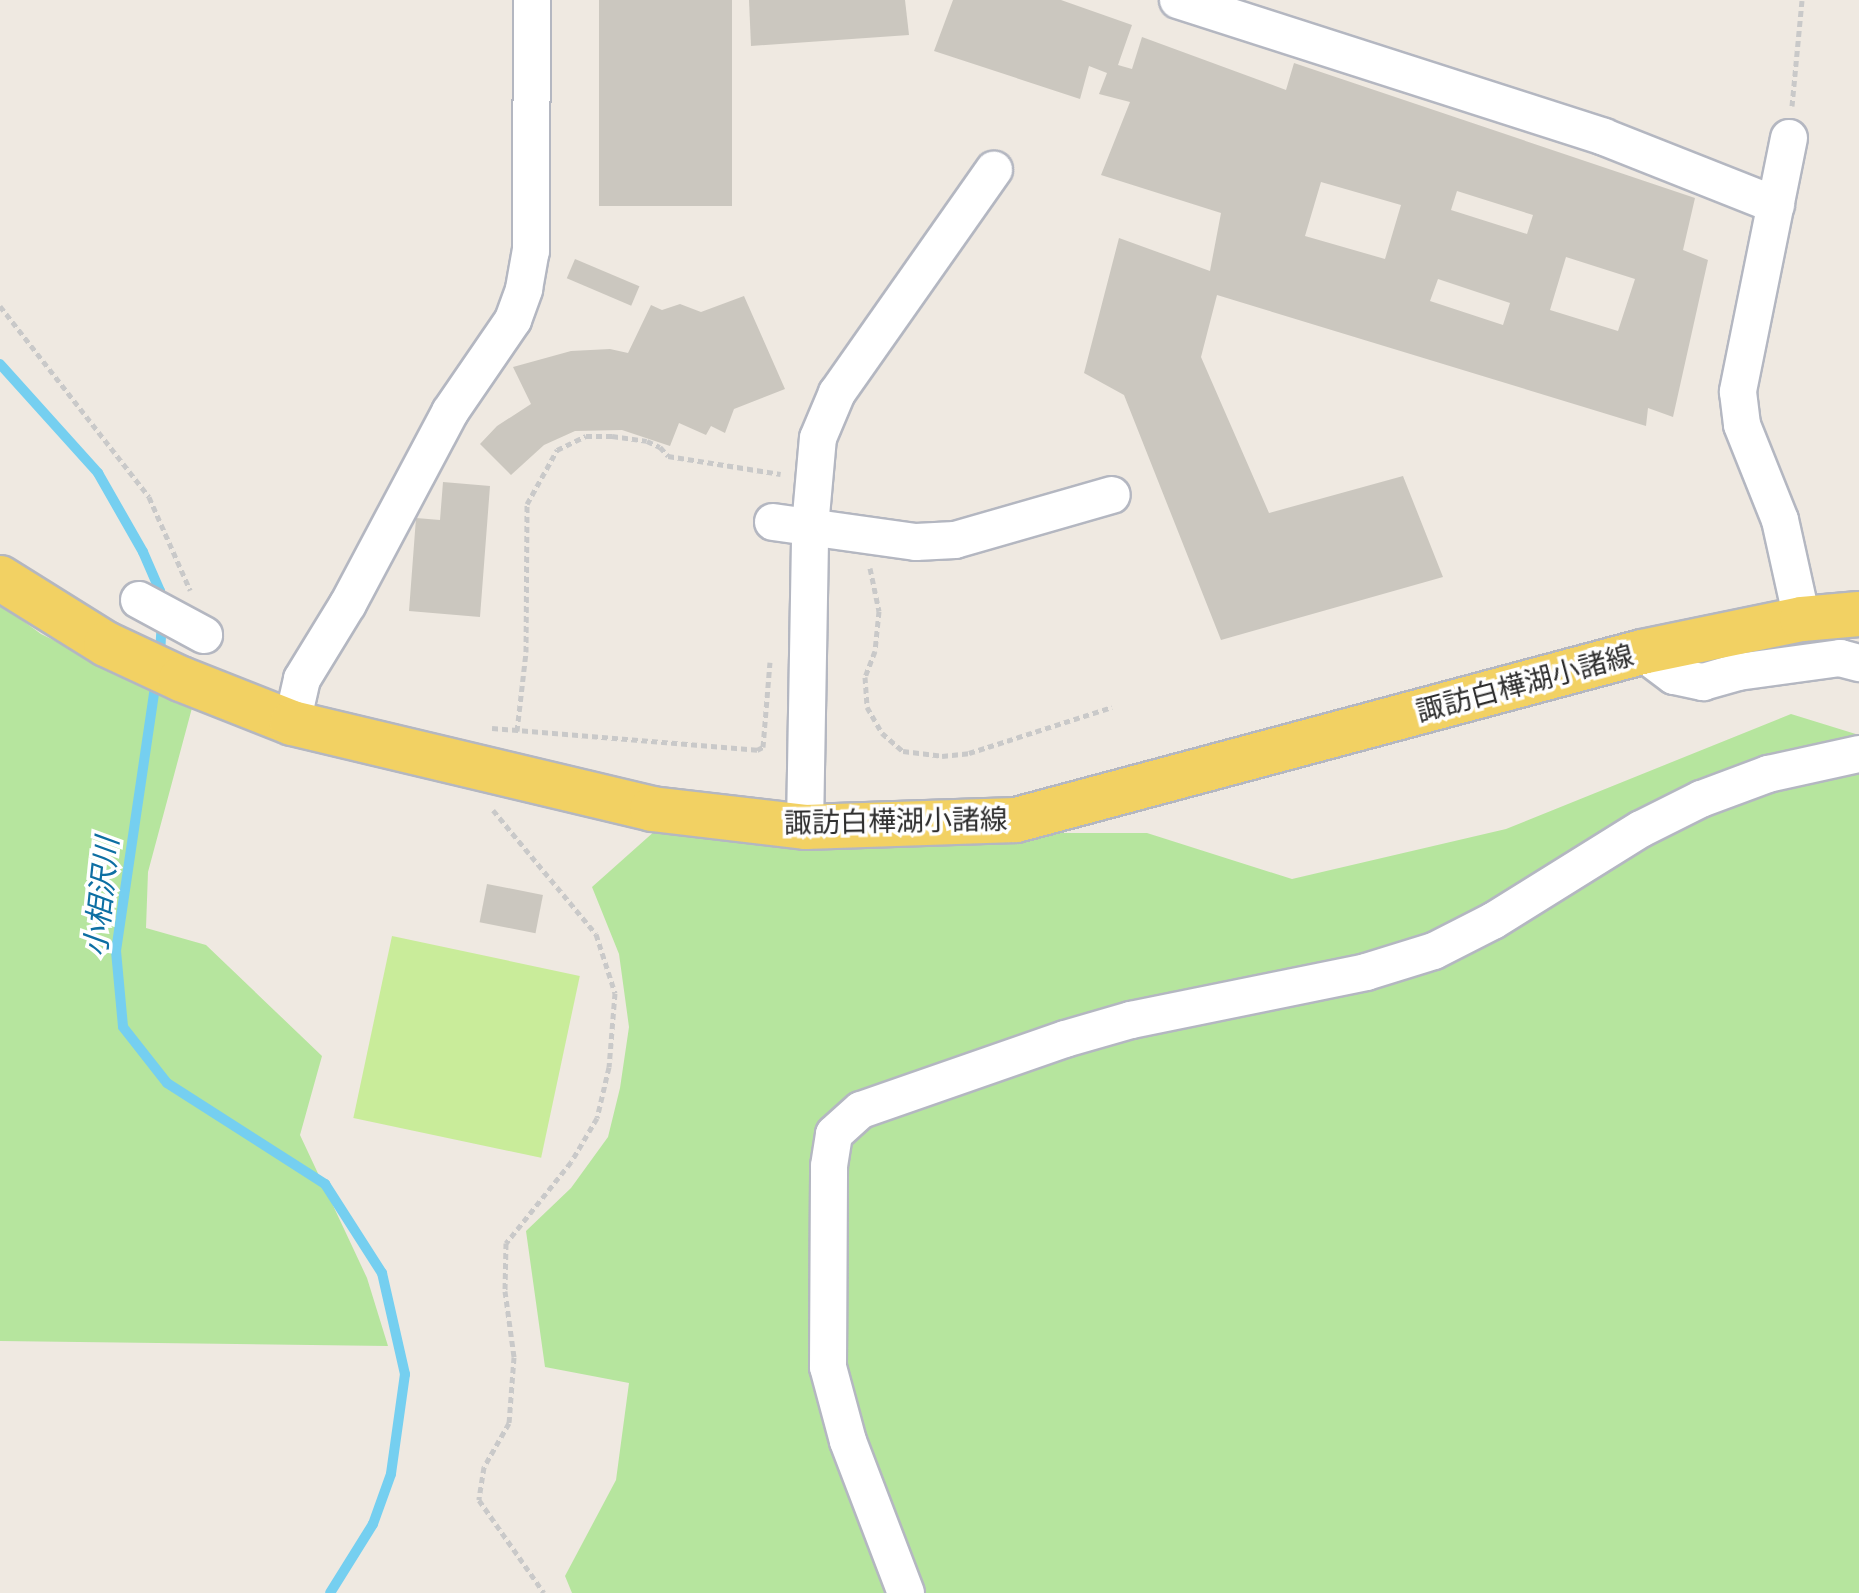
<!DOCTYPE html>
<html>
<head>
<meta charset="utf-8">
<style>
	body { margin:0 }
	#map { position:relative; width:1859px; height:1593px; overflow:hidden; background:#efe9e1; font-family:Montserrat,"Noto Sans JP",sans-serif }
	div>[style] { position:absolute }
	.green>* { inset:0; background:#b6e59e }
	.pitch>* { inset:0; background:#c9ec9a; transform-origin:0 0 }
	.stream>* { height:10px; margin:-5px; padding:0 5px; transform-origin:5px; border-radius:5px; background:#75cff0 }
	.building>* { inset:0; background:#cbc7bf; transform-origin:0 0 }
	.path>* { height:5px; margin-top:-2.5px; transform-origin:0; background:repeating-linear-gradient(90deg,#c9c9c9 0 6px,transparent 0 10px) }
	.roads { filter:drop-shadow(2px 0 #b4b7c1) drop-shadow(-2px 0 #b4b7c1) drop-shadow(0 2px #b4b7c1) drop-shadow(0 -2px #b4b7c1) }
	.minor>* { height:36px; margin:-18px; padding:0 18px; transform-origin:18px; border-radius:18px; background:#fff }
	.major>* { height:44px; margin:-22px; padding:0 22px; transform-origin:22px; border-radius:22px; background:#f2d163 }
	span { translate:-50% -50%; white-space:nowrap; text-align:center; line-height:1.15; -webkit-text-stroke:7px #fff; paint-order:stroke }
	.street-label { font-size:28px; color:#2e2e2e }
	.water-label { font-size:30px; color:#0d6fa3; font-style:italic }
</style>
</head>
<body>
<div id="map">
	<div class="green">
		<div style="clip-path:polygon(0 604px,41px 634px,192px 708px,148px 872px,146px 928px,206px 945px,322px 1056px,300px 1135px,367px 1278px,388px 1346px,0 1341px)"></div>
		<div style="clip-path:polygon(1791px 714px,1859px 735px,1859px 1593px,572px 1593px,565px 1576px,616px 1480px,629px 1383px,545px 1367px,526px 1231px,571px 1188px,608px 1137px,620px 1088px,629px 1027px,619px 954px,592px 887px,656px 830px,747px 844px,867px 847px,1021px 833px,1147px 833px,1292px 879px,1506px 829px)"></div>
	</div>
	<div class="pitch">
		<div style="left:392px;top:936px;width:192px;height:186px;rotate:12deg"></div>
	</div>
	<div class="stream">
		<div style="left:0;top:364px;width:147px;rotate:48deg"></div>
		<div style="left:98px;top:473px;width:91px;rotate:60.3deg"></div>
		<div style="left:143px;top:552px;width:43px;rotate:66.4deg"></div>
		<div style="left:160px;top:591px;width:14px;rotate:86deg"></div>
		<div style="left:160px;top:656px;width:35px;rotate:-87deg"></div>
		<div style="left:156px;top:680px;width:274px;rotate:98.4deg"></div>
		<div style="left:116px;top:951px;width:76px;rotate:84.7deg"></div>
		<div style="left:123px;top:1027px;width:71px;rotate:51.8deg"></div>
		<div style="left:167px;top:1083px;width:188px;rotate:32.6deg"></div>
		<div style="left:325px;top:1184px;width:106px;rotate:57.4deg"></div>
		<div style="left:382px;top:1273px;width:104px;rotate:77.2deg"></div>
		<div style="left:405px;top:1374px;width:101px;rotate:98deg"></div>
		<div style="left:391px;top:1474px;width:53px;rotate:109.8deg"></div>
		<div style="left:373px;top:1524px;width:81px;rotate:121.9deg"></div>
	</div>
	<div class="building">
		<div style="left:599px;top:0;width:133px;height:206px"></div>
		<div style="clip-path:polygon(749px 0,905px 0,909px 35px,751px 46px)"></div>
		<div style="clip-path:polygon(evenodd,953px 0,1061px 0,1132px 25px,1118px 65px,1132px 69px,1142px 37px,1286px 90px,1294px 63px,1695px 198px,1683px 250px,1708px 260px,1673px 417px,1648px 408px,1646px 426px,1217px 295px,1201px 357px,1269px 513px,1403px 476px,1443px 577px,1221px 640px,1124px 395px,1084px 373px,1119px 238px,1210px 271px,1221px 213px,1101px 175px,1130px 102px,1099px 94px,1107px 73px,1089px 66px,1080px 99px,934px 51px,953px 0,1321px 182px,1401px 205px,1385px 259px,1305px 236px,1321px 182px,953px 0,1457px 191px,1533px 215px,1527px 234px,1451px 210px,1457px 191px,953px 0,1566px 257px,1635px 279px,1618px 331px,1550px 310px,1566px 257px,953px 0,1438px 279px,1510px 303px,1503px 325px,1430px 301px,1438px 279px)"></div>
		<div style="left:575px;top:259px;width:70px;height:21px;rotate:23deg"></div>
		<div style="clip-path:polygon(744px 296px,785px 389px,734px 409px,725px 433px,711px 426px,706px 435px,679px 423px,670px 446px,622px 430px,575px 431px,544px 445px,511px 475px,480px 444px,497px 426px,531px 404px,513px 367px,571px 351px,610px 349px,628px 353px,651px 305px,662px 310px,680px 304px,701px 312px)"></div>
		<div style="clip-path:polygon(443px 482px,490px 486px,480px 617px,409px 611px,416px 518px,440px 520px)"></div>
		<div style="left:487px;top:884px;width:57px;height:39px;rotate:11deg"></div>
	</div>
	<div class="path">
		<div style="left:1792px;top:106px;width:106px;rotate:-84.6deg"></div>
		<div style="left:0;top:306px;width:242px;rotate:52deg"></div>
		<div style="left:149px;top:497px;width:102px;rotate:66.2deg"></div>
		<div style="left:870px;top:568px;width:44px;rotate:78.2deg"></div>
		<div style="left:879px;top:611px;width:40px;rotate:95.7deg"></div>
		<div style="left:875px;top:651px;width:28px;rotate:111deg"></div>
		<div style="left:865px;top:677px;width:30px;rotate:86deg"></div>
		<div style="left:867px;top:707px;width:30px;rotate:60deg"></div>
		<div style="left:882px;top:733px;width:28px;rotate:41deg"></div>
		<div style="left:903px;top:751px;width:39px;rotate:7deg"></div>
		<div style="left:942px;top:756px;width:27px;rotate:-6deg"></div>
		<div style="left:969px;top:753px;width:150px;rotate:-17.8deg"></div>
		<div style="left:492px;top:728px;width:266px;rotate:4.7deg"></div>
		<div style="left:757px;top:750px;width:7px;rotate:-27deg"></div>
		<div style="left:763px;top:747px;width:85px;rotate:-85.3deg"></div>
		<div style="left:517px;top:731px;width:80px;rotate:-83.5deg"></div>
		<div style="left:526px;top:652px;width:148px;rotate:-89.6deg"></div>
		<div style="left:527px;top:504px;width:62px;rotate:-60.9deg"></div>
		<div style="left:557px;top:450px;width:32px;rotate:-26deg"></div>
		<div style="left:586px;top:436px;width:26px"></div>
		<div style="left:612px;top:436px;width:35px;rotate:8deg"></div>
		<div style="left:647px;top:441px;width:14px;rotate:25deg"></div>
		<div style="left:660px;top:447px;width:12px;rotate:48deg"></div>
		<div style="left:668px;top:456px;width:114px;rotate:9.1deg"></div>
		<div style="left:493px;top:810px;width:161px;rotate:50.3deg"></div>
		<div style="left:596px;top:934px;width:62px;rotate:72.1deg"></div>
		<div style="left:615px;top:993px;width:74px;rotate:94.6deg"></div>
		<div style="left:609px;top:1067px;width:52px;rotate:103.2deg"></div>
		<div style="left:597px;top:1118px;width:51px;rotate:120.6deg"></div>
		<div style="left:571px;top:1162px;width:104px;rotate:128.7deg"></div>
		<div style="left:506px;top:1243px;width:48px;rotate:91.2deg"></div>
		<div style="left:505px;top:1291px;width:67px;rotate:82.2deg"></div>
		<div style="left:514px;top:1357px;width:66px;rotate:94.3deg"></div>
		<div style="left:509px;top:1423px;width:51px;rotate:119.6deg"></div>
		<div style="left:484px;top:1467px;width:33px;rotate:99deg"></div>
		<div style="left:479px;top:1500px;width:113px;rotate:55deg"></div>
	</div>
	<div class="roads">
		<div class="minor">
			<div style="left:1178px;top:0;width:447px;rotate:17.8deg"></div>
			<div style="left:1604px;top:137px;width:185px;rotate:21.6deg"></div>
			<div style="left:1789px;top:138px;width:259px;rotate:101.4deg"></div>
			<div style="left:1738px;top:392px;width:33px;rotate:83deg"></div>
			<div style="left:1742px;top:425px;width:102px;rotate:68.2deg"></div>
			<div style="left:1780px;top:520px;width:101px;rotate:77.5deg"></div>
			<div style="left:773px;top:522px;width:144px;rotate:8deg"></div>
			<div style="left:916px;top:542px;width:39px;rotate:-3deg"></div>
			<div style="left:955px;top:540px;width:163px;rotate:-16deg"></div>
			<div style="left:139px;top:600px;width:74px;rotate:28.3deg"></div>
			<div style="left:1642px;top:652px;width:40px;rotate:37deg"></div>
			<div style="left:1674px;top:676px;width:30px;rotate:12deg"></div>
			<div style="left:1703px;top:682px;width:36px;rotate:-16deg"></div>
			<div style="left:1738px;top:672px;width:103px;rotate:-7.8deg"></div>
			<div style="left:1840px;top:658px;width:20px;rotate:15deg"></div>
			<div style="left:292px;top:723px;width:45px;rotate:-77.2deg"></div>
			<div style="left:302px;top:679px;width:88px;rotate:-58.5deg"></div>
			<div style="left:348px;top:604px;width:217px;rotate:-62deg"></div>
			<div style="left:450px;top:412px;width:112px;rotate:-55.6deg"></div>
			<div style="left:513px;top:320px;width:33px;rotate:-70deg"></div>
			<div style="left:524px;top:289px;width:39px;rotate:-80deg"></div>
			<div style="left:531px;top:251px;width:251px;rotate:-89.8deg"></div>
			<div style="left:805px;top:827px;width:300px;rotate:-89deg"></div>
			<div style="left:810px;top:527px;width:89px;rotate:-84.9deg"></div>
			<div style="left:818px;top:438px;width:49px;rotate:-67.1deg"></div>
			<div style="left:837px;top:393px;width:273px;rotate:-54.9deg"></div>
			<div style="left:906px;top:1593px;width:163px;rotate:-110.9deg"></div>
			<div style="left:848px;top:1441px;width:77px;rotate:-105.1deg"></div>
			<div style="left:828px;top:1367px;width:201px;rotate:-89.7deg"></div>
			<div style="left:829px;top:1166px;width:32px;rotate:-81deg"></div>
			<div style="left:834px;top:1134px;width:36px;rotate:-42deg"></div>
			<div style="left:861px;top:1110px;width:216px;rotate:-19.2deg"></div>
			<div style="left:1065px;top:1039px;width:69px;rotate:-16.1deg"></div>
			<div style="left:1131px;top:1020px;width:240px;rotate:-11.5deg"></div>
			<div style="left:1366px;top:972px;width:71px;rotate:-17.2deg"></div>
			<div style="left:1434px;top:951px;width:66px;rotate:-27deg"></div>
			<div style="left:1493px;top:921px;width:174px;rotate:-31.9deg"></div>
			<div style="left:1641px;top:829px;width:67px;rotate:-26.6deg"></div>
			<div style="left:1701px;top:799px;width:72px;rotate:-20.5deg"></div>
			<div style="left:1768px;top:774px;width:93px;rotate:-12.4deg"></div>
		</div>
		<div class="major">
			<div style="left:0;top:578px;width:125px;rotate:31.9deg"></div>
			<div style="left:106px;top:644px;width:83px;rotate:25deg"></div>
			<div style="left:181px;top:679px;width:119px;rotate:21.6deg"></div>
			<div style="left:292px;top:723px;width:370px;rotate:13.4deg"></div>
			<div style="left:652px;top:809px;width:154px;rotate:6.7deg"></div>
			<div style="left:805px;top:827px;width:211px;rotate:-1.9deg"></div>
			<div style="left:1016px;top:820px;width:648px;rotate:-15.02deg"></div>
			<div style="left:1642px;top:652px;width:163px;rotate:-11.7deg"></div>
			<div style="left:1802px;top:619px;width:57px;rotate:-5deg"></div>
		</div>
	</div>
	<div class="street-label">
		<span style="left:1525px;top:683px;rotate:-15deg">諏訪白樺湖小諸線</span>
		<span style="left:896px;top:821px;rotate:-1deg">諏訪白樺湖小諸線</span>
	</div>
	<div class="water-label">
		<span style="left:102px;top:897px;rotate:-84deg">小相沢川</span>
	</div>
</div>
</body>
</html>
